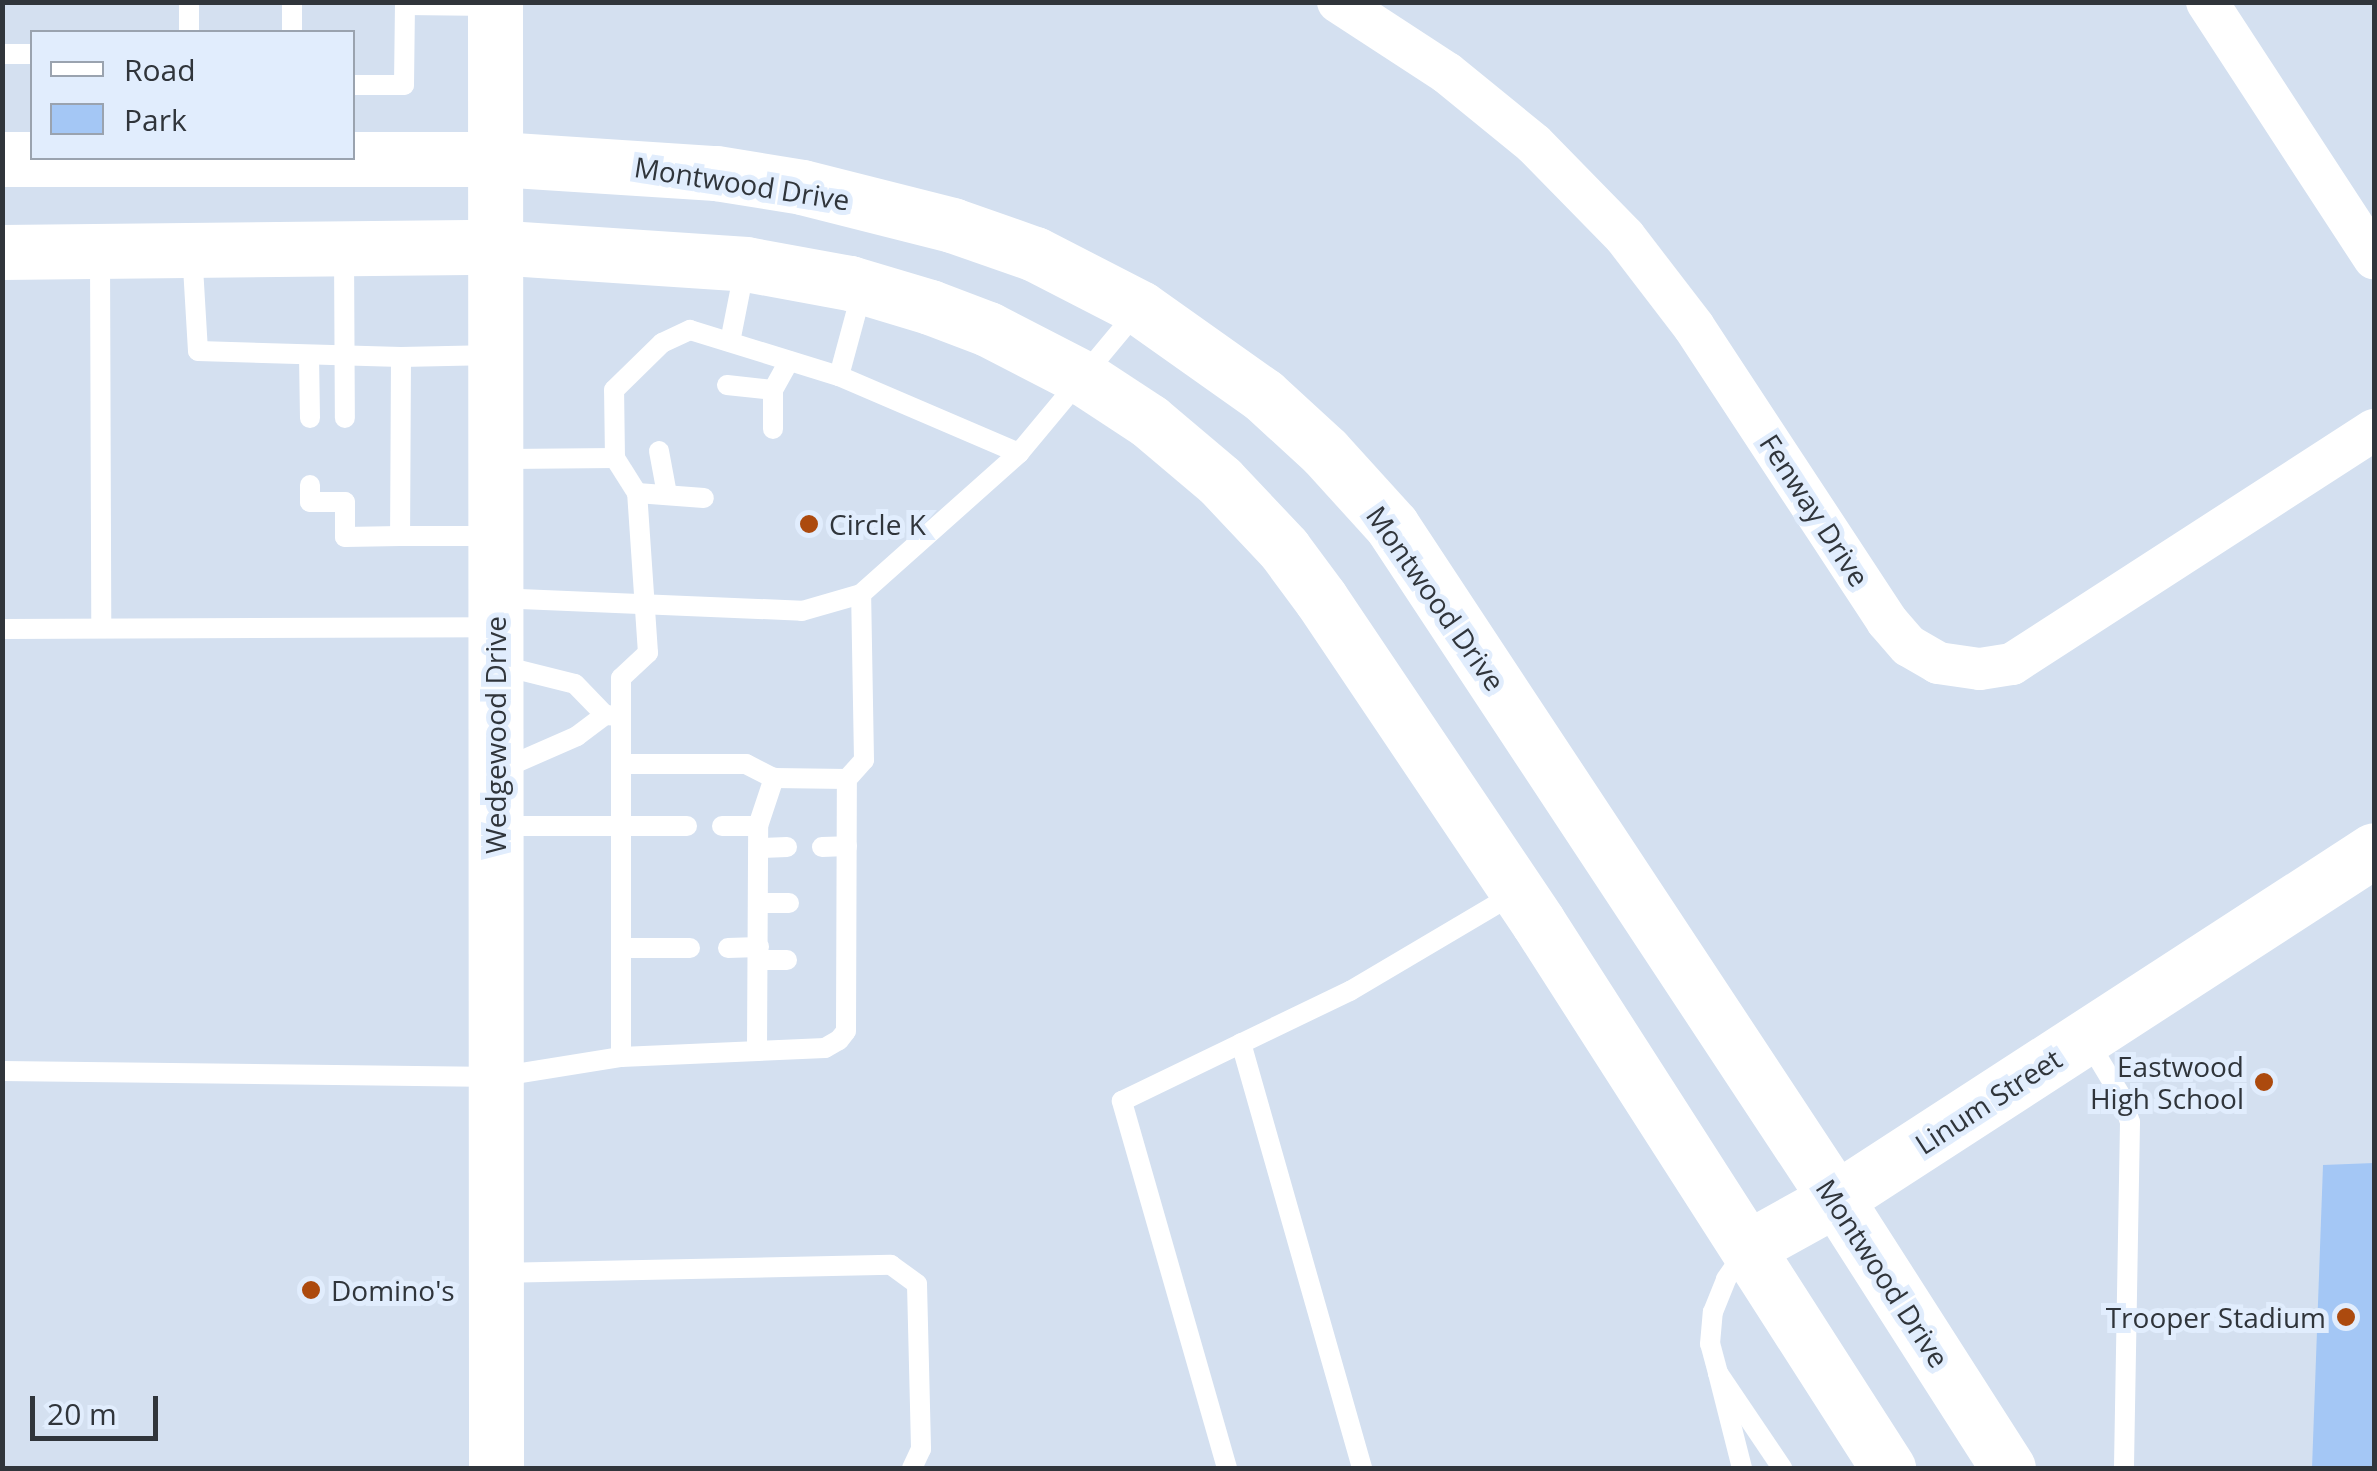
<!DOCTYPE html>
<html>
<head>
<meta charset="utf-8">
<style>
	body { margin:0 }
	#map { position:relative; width:2377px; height:1471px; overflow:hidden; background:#d4e0f0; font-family:"Open Sans",sans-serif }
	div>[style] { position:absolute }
	.green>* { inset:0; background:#a4c7f5 }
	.lane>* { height:20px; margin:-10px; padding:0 10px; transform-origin:10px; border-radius:10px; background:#fff }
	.street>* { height:42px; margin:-21px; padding:0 21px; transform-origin:21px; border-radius:21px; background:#fff }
	.secondary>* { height:55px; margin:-27.5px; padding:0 27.5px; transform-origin:27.5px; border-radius:27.5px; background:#fff }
	.dots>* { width:28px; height:28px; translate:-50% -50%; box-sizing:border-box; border:5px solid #e1edfd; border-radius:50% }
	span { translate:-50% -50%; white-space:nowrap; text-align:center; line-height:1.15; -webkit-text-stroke:10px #e1edfd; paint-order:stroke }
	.street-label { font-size:28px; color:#30353b }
	.poi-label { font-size:28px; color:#30353b }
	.left { translate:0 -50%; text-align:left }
	.right { translate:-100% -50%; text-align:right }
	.frame { position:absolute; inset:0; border:5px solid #30353b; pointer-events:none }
	.legend { position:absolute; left:30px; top:30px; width:325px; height:130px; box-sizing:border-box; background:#e1edfd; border:2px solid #9aa3af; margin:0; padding:12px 18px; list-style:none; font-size:30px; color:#30353b }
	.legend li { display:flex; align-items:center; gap:20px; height:50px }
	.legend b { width:50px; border:2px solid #9aa3af }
	.scale { position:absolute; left:30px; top:1396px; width:128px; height:45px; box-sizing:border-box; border:5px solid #30353b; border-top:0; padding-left:12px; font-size:30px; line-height:35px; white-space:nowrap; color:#30353b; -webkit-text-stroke:8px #e1edfd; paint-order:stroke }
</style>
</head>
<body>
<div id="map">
	<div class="green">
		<div style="clip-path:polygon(2374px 1163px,2374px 1468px,2312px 1468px,2323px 1165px)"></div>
	</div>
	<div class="lane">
		<div style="left:189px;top:32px;width:30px;rotate:-90deg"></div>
		<div style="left:292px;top:32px;width:30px;rotate:-90deg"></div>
		<div style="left:2px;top:54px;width:30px"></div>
		<div style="left:352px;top:85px;width:52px"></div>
		<div style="left:404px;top:85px;width:80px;rotate:-89.3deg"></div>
		<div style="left:405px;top:5px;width:88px;rotate:0.7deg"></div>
		<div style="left:192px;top:250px;width:101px;rotate:86.6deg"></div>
		<div style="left:198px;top:351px;width:203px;rotate:1.7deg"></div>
		<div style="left:401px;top:357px;width:179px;rotate:90.3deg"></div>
		<div style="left:400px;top:536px;width:93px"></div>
		<div style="left:344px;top:251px;width:167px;rotate:89.7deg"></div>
		<div style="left:100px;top:255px;width:373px;rotate:89.8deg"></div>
		<div style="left:730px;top:342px;width:77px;rotate:-78.8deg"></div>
		<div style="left:309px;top:355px;width:63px;rotate:89.1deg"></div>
		<div style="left:401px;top:357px;width:93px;rotate:-1.2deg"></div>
		<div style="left:839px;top:376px;width:88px;rotate:-74.9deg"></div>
		<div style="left:727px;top:385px;width:46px;rotate:6.2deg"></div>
		<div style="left:773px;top:429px;width:39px;rotate:-90deg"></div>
		<div style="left:773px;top:390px;width:33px;rotate:-61deg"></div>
		<div style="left:659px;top:451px;width:44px;rotate:79.5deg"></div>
		<div style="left:497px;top:459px;width:118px;rotate:-0.5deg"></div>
		<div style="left:310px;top:485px;width:17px;rotate:90deg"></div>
		<div style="left:310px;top:502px;width:35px"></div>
		<div style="left:345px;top:502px;width:35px;rotate:90deg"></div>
		<div style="left:345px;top:537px;width:55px;rotate:-1deg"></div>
		<div style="left:637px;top:493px;width:67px;rotate:4.3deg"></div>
		<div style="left:497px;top:598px;width:305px;rotate:2.4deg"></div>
		<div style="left:802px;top:611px;width:61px;rotate:-16.1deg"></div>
		<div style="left:861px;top:594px;width:212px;rotate:-41.7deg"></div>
		<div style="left:1019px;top:453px;width:187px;rotate:-50.2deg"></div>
		<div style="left:2px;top:629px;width:490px;rotate:-0.2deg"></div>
		<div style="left:499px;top:665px;width:78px;rotate:14deg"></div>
		<div style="left:575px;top:684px;width:43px;rotate:45.9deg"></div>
		<div style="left:605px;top:715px;width:16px;rotate:4deg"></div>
		<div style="left:621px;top:764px;width:125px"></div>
		<div style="left:746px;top:764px;width:31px;rotate:27deg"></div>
		<div style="left:774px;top:778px;width:73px;rotate:0.8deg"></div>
		<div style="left:502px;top:769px;width:82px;rotate:-23.7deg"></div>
		<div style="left:577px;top:736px;width:35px;rotate:-37deg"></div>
		<div style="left:499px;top:826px;width:188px"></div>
		<div style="left:722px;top:826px;width:36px"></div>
		<div style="left:822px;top:847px;width:25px;rotate:-2deg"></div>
		<div style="left:759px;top:848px;width:28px;rotate:-2deg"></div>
		<div style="left:759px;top:903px;width:30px"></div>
		<div style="left:621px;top:948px;width:69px"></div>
		<div style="left:728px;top:948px;width:31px;rotate:-2deg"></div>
		<div style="left:758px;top:960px;width:29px"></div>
		<div style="left:2086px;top:1038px;width:68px;rotate:58.9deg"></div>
		<div style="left:2121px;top:1096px;width:28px;rotate:71deg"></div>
		<div style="left:2130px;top:1122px;width:346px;rotate:91deg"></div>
		<div style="left:1241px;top:1043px;width:442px;rotate:74.1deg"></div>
		<div style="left:757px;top:1051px;width:225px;rotate:-89.7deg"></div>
		<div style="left:758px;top:826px;width:51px;rotate:-71.6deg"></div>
		<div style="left:621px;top:1057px;width:379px;rotate:-90deg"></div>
		<div style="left:621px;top:678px;width:37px;rotate:-43deg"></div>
		<div style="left:648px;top:653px;width:160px;rotate:-93.9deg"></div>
		<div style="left:637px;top:493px;width:41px;rotate:-122.2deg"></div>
		<div style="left:615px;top:458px;width:68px;rotate:-90.8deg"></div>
		<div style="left:614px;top:390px;width:67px;rotate:-44.4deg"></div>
		<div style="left:662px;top:343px;width:31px;rotate:-25deg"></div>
		<div style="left:690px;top:330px;width:156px;rotate:17.2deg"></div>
		<div style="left:839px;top:376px;width:196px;rotate:23.2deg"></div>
		<div style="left:2px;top:1071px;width:495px;rotate:0.7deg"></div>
		<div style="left:497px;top:1077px;width:126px;rotate:-9.2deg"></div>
		<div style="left:621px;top:1057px;width:204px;rotate:-2.5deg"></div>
		<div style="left:825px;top:1048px;width:16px;rotate:-30deg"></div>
		<div style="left:839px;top:1040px;width:11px;rotate:-52deg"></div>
		<div style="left:846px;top:1031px;width:252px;rotate:-89.8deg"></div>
		<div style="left:847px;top:779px;width:25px;rotate:-48deg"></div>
		<div style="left:864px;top:760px;width:166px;rotate:-91deg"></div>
		<div style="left:497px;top:1273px;width:394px;rotate:-1.2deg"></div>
		<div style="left:891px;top:1265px;width:32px;rotate:36deg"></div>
		<div style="left:917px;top:1284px;width:165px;rotate:88.6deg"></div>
		<div style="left:921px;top:1449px;width:21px;rotate:115deg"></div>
		<div style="left:1718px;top:1373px;width:30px;rotate:-105deg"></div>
		<div style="left:1710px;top:1344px;width:32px;rotate:-85deg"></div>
		<div style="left:1713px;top:1312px;width:35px;rotate:-68deg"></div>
		<div style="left:1726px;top:1279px;width:35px;rotate:-55deg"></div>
		<div style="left:1227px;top:1468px;width:382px;rotate:-106deg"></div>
		<div style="left:1122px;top:1101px;width:253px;rotate:-25.8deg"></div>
		<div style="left:1350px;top:991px;width:193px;rotate:-30.6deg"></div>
		<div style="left:1742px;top:1468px;width:98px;rotate:-104.2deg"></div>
		<div style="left:1718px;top:1373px;width:115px;rotate:56deg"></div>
	</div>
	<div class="street">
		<div style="left:1338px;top:2px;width:130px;rotate:33.1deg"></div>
		<div style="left:1447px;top:73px;width:112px;rotate:39.2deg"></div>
		<div style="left:1534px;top:144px;width:130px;rotate:45.6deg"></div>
		<div style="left:1625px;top:237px;width:113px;rotate:52.5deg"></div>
		<div style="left:1694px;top:327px;width:352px;rotate:56.7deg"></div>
		<div style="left:1887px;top:621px;width:33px;rotate:49deg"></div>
		<div style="left:1909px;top:646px;width:34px;rotate:30deg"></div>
		<div style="left:1938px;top:663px;width:42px;rotate:8.1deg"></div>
		<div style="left:1980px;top:669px;width:32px;rotate:-9deg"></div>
		<div style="left:2012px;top:664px;width:431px;rotate:-32.9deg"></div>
		<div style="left:2207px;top:2px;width:306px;rotate:56.9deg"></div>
	</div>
	<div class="secondary">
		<div style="left:495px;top:2px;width:1466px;rotate:89.96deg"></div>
		<div style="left:2px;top:159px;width:495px"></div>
		<div style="left:497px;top:159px;width:219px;rotate:3.7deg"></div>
		<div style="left:716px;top:173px;width:87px;rotate:9.2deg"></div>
		<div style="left:802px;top:187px;width:155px;rotate:14.2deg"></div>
		<div style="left:952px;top:225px;width:88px;rotate:19.3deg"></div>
		<div style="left:1035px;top:254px;width:118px;rotate:27.2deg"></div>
		<div style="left:1140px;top:308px;width:151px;rotate:35.3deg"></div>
		<div style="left:1263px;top:395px;width:84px;rotate:42.6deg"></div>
		<div style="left:1325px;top:452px;width:100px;rotate:47.8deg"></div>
		<div style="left:1392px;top:526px;width:806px;rotate:56.59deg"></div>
		<div style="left:1836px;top:1199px;width:319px;rotate:57.4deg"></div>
		<div style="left:2px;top:252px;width:491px;rotate:-0.6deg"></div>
		<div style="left:493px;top:247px;width:254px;rotate:3.8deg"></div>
		<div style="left:746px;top:264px;width:106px;rotate:10.4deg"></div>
		<div style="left:850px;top:283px;width:84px;rotate:16.7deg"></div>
		<div style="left:930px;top:307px;width:62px;rotate:20.8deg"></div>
		<div style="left:988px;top:329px;width:109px;rotate:27.3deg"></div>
		<div style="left:1085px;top:379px;width:77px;rotate:33.3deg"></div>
		<div style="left:1149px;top:421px;width:93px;rotate:40.2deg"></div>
		<div style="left:1220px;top:481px;width:93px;rotate:46.7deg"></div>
		<div style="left:1284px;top:549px;width:62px;rotate:53.5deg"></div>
		<div style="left:1321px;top:599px;width:389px;rotate:56.1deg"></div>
		<div style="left:1538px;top:922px;width:649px;rotate:57.34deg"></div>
		<div style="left:1749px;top:1247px;width:99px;rotate:-28.9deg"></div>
		<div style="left:1836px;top:1199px;width:641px;rotate:-32.97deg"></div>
	</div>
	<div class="dots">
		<div style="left:809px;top:524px;background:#ac4a0e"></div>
		<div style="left:2264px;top:1082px;background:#ac4a0e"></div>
		<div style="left:311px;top:1290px;background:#ac4a0e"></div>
		<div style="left:2346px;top:1317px;background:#ac4a0e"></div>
	</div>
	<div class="street-label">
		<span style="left:742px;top:183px;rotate:9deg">Montwood Drive</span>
		<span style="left:1815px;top:510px;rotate:57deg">Fenway Drive</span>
		<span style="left:1436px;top:598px;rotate:55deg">Montwood Drive</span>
		<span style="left:495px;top:735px;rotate:-90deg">Wedgewood Drive</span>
		<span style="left:1988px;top:1101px;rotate:-33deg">Linum Street</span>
		<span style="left:1883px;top:1273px;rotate:57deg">Montwood Drive</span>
	</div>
	<div class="poi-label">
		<span class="left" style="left:829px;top:524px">Circle K</span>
		<span class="right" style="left:2244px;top:1082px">Eastwood<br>High School</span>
		<span class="left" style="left:331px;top:1290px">Domino's</span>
		<span class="right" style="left:2326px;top:1317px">Trooper Stadium</span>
	</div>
	<div class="frame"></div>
	<ul class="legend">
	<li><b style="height:12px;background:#fff"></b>Road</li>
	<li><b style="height:28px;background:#a4c7f5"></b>Park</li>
	</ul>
	<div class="scale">20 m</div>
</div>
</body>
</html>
